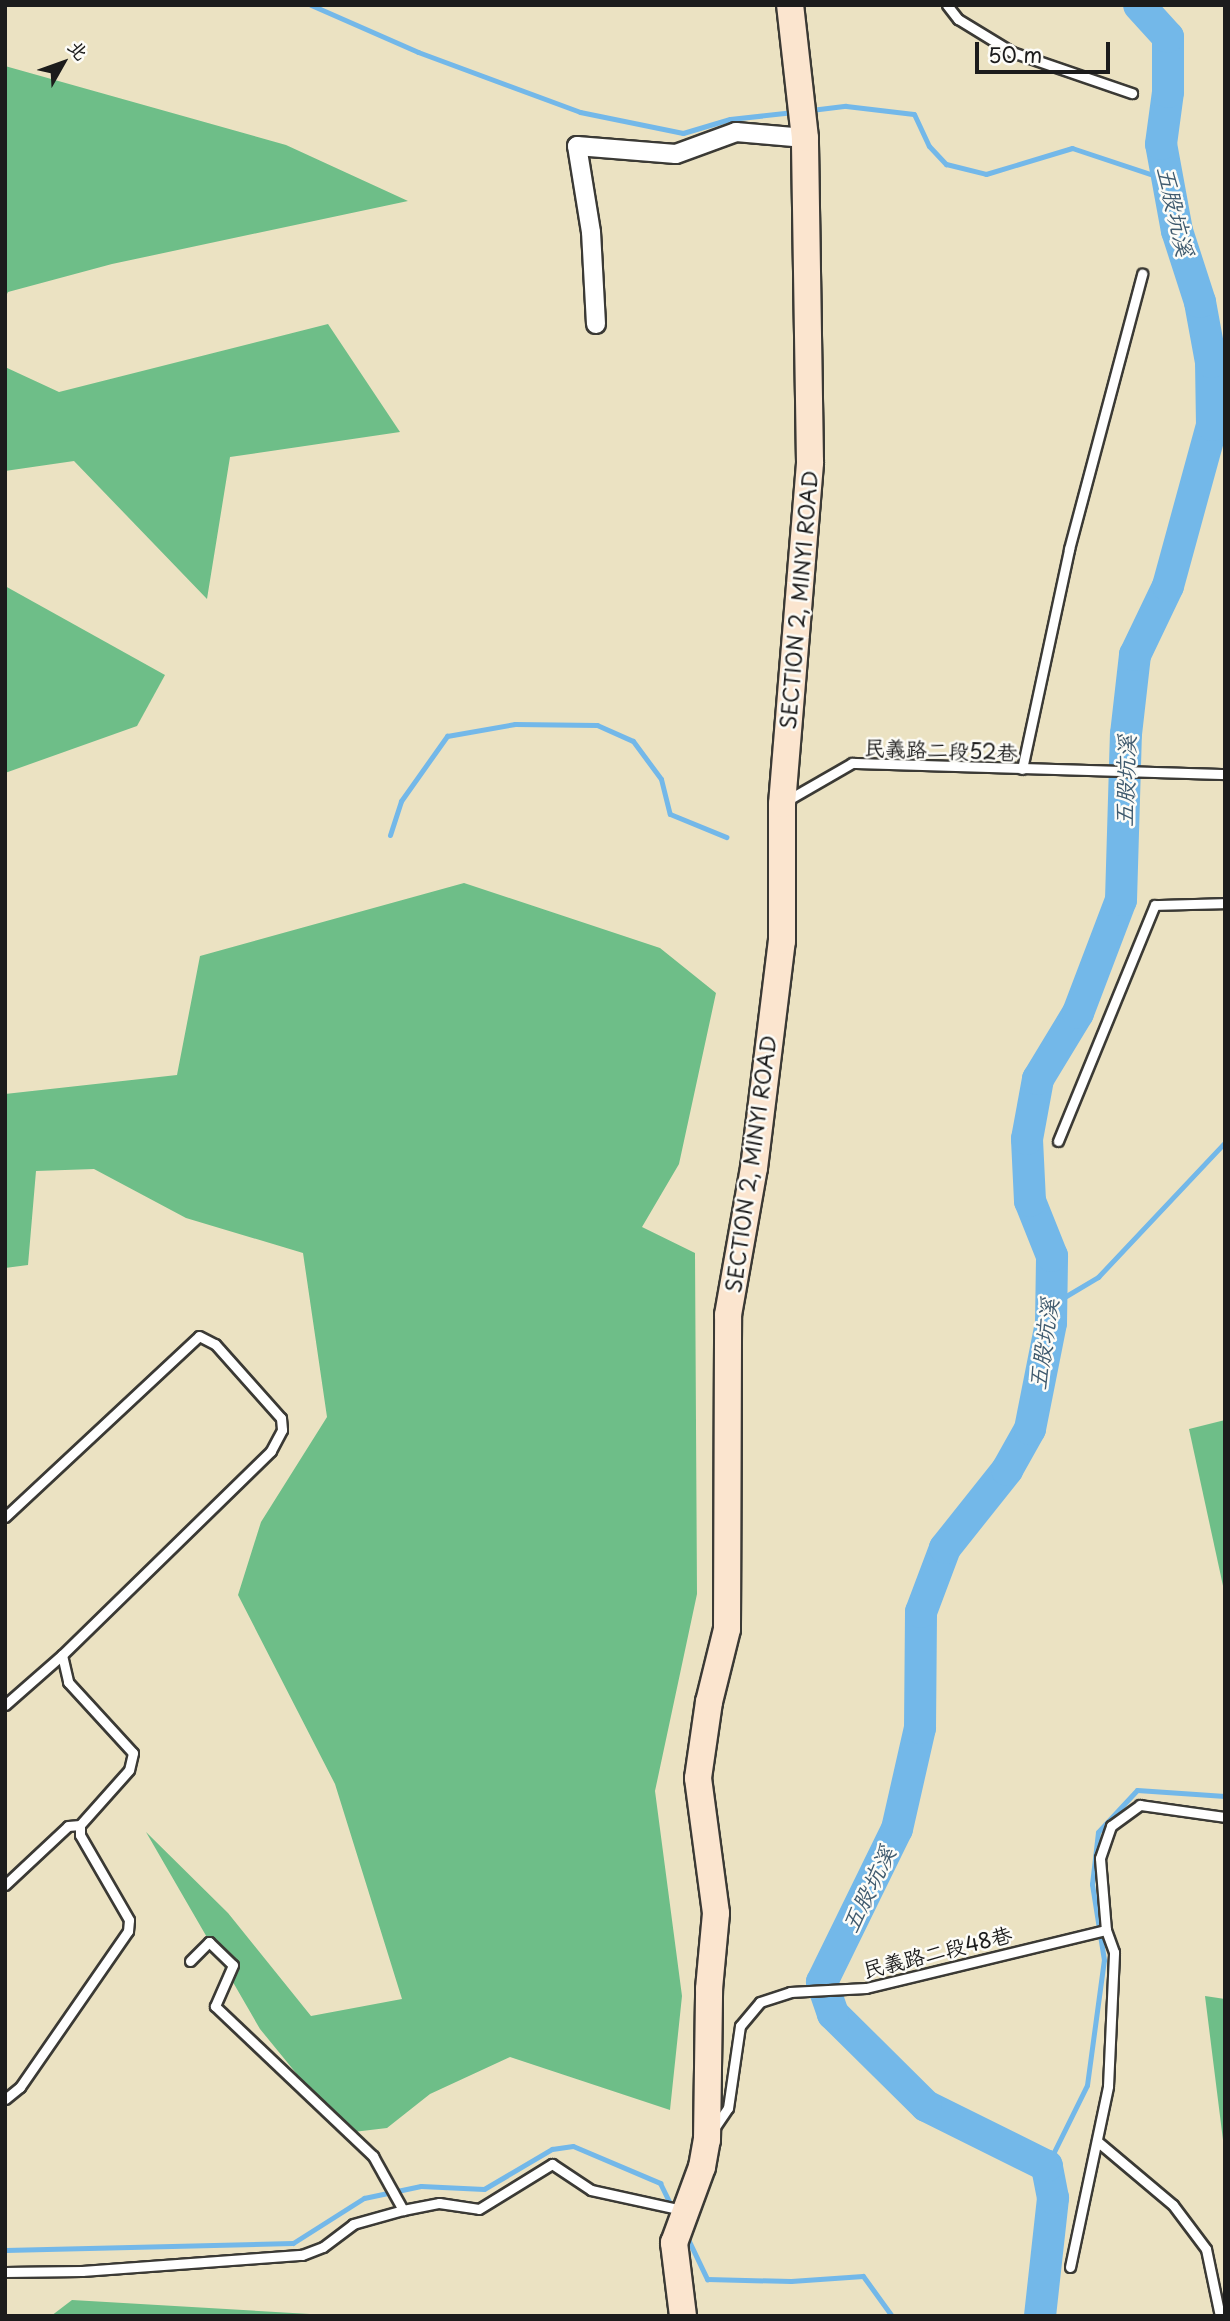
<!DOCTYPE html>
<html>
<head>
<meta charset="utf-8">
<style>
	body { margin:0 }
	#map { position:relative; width:1230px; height:2321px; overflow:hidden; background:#ebe2c2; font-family:"Playpen Sans","LXGW WenKai TC",sans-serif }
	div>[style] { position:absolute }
	.forest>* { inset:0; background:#6ebe88 }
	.stream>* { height:5px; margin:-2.5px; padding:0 2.5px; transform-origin:2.5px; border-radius:2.5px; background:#73b8e9 }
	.river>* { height:32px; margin:-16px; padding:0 16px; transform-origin:16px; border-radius:16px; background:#73b8e9 }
	.roads { filter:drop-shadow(2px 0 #3b3a35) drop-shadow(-2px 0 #3b3a35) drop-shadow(0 2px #3b3a35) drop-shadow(0 -2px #3b3a35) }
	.lane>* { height:9px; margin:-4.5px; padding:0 4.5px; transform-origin:4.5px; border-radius:4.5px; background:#fff }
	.street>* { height:18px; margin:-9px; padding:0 9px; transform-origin:9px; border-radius:9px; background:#fff }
	.secondary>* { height:26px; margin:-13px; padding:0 13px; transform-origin:13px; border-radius:13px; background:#fbe5cf }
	span { translate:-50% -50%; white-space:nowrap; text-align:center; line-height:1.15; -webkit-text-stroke:5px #fdfcf7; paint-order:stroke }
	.street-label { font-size:21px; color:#1c1c1c }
	.water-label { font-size:23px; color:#3f5a6e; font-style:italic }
	.frame { position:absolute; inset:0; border:7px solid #1c1c1c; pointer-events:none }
	.north { position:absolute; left:28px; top:28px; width:70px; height:70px; -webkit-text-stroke:5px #fdfcf7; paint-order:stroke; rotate:50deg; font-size:19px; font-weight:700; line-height:28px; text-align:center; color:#1c1c1c }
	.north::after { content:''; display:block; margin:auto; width:24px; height:32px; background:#1c1c1c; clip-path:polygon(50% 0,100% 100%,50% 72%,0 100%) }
	.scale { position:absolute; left:975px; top:42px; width:135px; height:32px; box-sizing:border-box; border:4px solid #1c1c1c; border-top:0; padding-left:9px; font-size:21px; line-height:24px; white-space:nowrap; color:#1c1c1c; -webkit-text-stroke:5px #fdfcf7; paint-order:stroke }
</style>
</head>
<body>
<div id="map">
	<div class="forest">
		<div style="clip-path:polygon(5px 66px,286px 145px,408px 201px,112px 264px,8px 292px,5px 298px)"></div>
		<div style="clip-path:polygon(328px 324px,400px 432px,230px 457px,207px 599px,74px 461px,5px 471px,5px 367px,59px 392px)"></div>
		<div style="clip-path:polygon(5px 586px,165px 675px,137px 726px,5px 773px)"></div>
		<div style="clip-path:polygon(464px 883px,660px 948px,716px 993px,679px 1164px,642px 1227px,695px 1253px,697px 1594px,655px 1791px,682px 1996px,670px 2110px,510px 2057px,430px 2094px,387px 2128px,345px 2133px,260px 2029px,146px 1832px,228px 1913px,311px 2016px,402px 1999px,335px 1784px,238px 1595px,261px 1522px,327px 1417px,303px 1253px,186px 1218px,94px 1169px,36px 1171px,28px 1265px,5px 1268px,5px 1094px,177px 1075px,200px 956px)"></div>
		<div style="clip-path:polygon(1225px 1420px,1225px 1595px,1189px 1429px)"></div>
		<div style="clip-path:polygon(1205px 1996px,1225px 1999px,1225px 2156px)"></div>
		<div style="clip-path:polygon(72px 2300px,344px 2316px,51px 2316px)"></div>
	</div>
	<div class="stream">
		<div style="left:311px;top:5px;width:117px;rotate:23.7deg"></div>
		<div style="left:418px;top:52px;width:173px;rotate:20.3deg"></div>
		<div style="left:580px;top:112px;width:105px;rotate:11.5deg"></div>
		<div style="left:683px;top:133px;width:49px;rotate:-16.6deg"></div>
		<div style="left:730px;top:119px;width:64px;rotate:-6.2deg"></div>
		<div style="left:811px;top:110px;width:35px;rotate:-7deg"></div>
		<div style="left:846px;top:106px;width:68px;rotate:6.7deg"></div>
		<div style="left:914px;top:114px;width:35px;rotate:65deg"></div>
		<div style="left:929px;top:146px;width:25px;rotate:47deg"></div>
		<div style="left:946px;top:164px;width:41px;rotate:14deg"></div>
		<div style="left:986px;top:174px;width:90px;rotate:-16.8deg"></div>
		<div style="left:1072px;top:148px;width:101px;rotate:18.4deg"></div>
		<div style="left:1212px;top:411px;width:14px;rotate:-21deg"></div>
		<div style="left:390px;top:835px;width:36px;rotate:-72deg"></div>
		<div style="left:401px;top:801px;width:80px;rotate:-54.7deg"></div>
		<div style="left:447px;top:736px;width:69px;rotate:-10deg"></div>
		<div style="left:515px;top:724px;width:82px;rotate:0.7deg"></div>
		<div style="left:597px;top:725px;width:39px;rotate:24deg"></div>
		<div style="left:633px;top:741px;width:47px;rotate:53.6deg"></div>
		<div style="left:661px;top:779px;width:36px;rotate:76deg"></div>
		<div style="left:670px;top:814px;width:61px;rotate:22.3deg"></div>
		<div style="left:1051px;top:1305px;width:55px;rotate:-30.8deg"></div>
		<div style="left:1098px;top:1277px;width:185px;rotate:-46.7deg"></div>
		<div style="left:1047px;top:2166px;width:90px;rotate:-63.7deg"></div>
		<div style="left:1087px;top:2085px;width:126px;rotate:-82.3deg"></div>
		<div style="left:1104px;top:1960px;width:77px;rotate:-99deg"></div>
		<div style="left:1092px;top:1884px;width:52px;rotate:-83.4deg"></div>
		<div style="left:1098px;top:1832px;width:57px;rotate:-47.1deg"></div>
		<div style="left:1137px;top:1790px;width:88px;rotate:3.9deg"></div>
		<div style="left:687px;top:2237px;width:47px;rotate:64.5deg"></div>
		<div style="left:707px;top:2279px;width:84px;rotate:1.4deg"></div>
		<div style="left:791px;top:2281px;width:72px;rotate:-4deg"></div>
		<div style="left:863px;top:2276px;width:49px;rotate:54.1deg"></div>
		<div style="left:5px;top:2250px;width:288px;rotate:-1.4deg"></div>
		<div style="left:293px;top:2243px;width:84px;rotate:-32.4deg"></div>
		<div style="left:364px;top:2198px;width:58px;rotate:-11.9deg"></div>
		<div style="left:421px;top:2186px;width:63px;rotate:2.7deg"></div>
		<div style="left:484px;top:2189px;width:79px;rotate:-30.5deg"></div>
		<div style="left:552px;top:2149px;width:21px;rotate:-8deg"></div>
		<div style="left:573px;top:2146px;width:95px;rotate:23deg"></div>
		<div style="left:660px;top:2183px;width:25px;rotate:64deg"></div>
	</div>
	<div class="river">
		<div style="left:1040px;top:2316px;width:119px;rotate:-83.7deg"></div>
		<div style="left:1053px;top:2198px;width:33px;rotate:-101deg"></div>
		<div style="left:1047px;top:2166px;width:135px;rotate:-153.6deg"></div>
		<div style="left:926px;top:2106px;width:131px;rotate:-135.3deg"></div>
		<div style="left:833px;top:2014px;width:34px;rotate:-109deg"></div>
		<div style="left:822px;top:1982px;width:170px;rotate:-63.9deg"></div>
		<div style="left:897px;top:1829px;width:104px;rotate:-77.2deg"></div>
		<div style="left:920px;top:1728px;width:116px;rotate:-89.5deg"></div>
		<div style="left:921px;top:1612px;width:68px;rotate:-69.4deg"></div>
		<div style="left:945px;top:1548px;width:100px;rotate:-51.5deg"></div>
		<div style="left:1007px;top:1470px;width:47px;rotate:-60.7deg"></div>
		<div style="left:1030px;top:1429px;width:108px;rotate:-78.8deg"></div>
		<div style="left:1051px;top:1323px;width:67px;rotate:-89.1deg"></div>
		<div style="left:1052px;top:1256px;width:59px;rotate:-111.8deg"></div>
		<div style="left:1030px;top:1201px;width:62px;rotate:-92.8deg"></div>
		<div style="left:1027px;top:1139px;width:61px;rotate:-79.6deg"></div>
		<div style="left:1038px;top:1079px;width:77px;rotate:-58.8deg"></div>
		<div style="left:1078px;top:1013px;width:121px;rotate:-69.2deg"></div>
		<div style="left:1121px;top:900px;width:166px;rotate:-88.3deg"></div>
		<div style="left:1126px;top:734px;width:80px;rotate:-83.5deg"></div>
		<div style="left:1135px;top:655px;width:76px;rotate:-64.4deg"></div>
		<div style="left:1168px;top:586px;width:167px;rotate:-74.7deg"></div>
		<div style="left:1212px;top:425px;width:63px;rotate:-90.9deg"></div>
		<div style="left:1211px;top:362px;width:61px;rotate:-100.4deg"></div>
		<div style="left:1200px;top:302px;width:75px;rotate:-107.9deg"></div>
		<div style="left:1177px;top:231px;width:88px;rotate:-100.4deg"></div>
		<div style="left:1161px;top:144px;width:52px;rotate:-82.3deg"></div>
		<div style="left:1168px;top:92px;width:55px;rotate:-90deg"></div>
		<div style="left:1168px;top:37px;width:43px;rotate:-132.2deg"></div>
	</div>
	<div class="roads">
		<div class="lane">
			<div style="left:947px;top:5px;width:18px;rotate:52deg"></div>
			<div style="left:958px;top:19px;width:63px;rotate:31.4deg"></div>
			<div style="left:1012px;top:52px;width:127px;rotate:18.9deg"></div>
			<div style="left:1022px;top:769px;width:225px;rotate:-77.9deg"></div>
			<div style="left:1069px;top:549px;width:285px;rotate:-75.1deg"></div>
			<div style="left:786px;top:801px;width:76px;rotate:-29.9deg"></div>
			<div style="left:852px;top:763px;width:373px;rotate:1.7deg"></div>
			<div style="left:1058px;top:1141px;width:255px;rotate:-67.7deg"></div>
			<div style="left:1155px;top:905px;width:70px;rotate:-1.6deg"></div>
			<div style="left:5px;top:1517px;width:265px;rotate:-43deg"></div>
			<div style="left:199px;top:1336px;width:18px;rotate:27deg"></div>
			<div style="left:215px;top:1344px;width:99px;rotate:48.3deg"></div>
			<div style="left:281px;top:1418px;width:12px;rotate:85deg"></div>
			<div style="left:282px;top:1430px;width:24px;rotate:118deg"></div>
			<div style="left:271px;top:1451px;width:292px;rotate:135.7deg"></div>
			<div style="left:62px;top:1655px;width:28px;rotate:77deg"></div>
			<div style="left:68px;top:1682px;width:96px;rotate:47.5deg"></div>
			<div style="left:133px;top:1753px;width:17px;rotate:103deg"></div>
			<div style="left:129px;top:1770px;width:74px;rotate:131.7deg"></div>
			<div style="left:80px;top:1825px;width:10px;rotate:90deg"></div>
			<div style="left:80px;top:1835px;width:98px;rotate:60deg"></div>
			<div style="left:129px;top:1920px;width:11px;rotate:95deg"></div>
			<div style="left:128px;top:1931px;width:190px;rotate:124.7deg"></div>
			<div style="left:20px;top:2087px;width:19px;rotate:141deg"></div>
			<div style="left:5px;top:1705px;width:76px;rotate:-41.3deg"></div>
			<div style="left:5px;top:1885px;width:86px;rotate:-43.1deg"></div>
			<div style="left:68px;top:1826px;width:12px;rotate:-5deg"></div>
			<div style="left:190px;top:1961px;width:27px;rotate:-45deg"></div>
			<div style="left:209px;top:1942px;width:33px;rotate:44deg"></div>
			<div style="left:233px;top:1965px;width:45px;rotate:113.7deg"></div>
			<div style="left:215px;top:2006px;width:218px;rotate:43.5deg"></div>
			<div style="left:373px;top:2156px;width:62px;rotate:60.9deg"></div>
			<div style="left:715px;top:2127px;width:23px;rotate:-56deg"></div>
			<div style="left:728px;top:2108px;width:83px;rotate:-81.7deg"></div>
			<div style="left:740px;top:2026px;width:31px;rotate:-50deg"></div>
			<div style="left:760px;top:2002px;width:32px;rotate:-18deg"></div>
			<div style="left:790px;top:1992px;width:76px;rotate:-3deg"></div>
			<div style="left:866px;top:1988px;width:247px;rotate:-13.6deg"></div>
			<div style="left:1097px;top:2141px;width:99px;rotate:40.1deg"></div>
			<div style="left:1173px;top:2205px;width:55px;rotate:53.1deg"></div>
			<div style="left:1206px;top:2249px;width:68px;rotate:78.2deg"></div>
			<div style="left:1070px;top:2267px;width:185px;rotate:-78.1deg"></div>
			<div style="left:1108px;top:2086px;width:134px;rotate:-87.4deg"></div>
			<div style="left:1114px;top:1952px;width:23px;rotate:-110deg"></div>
			<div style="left:1106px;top:1930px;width:72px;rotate:-94.8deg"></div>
			<div style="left:1100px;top:1858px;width:34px;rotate:-71deg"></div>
			<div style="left:1111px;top:1826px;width:36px;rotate:-36deg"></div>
			<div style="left:1140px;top:1805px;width:86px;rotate:8deg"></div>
			<div style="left:5px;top:2272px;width:77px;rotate:-0.7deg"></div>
			<div style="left:82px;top:2271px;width:221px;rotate:-4.2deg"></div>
			<div style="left:302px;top:2255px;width:22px;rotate:-21deg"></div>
			<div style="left:323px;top:2247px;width:38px;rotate:-37deg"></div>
			<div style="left:353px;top:2224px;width:52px;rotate:-15.6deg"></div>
			<div style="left:403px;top:2210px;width:37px;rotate:-11deg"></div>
			<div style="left:439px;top:2203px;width:40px;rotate:8.5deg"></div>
			<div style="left:479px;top:2209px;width:86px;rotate:-31.7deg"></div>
			<div style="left:552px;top:2164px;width:47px;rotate:33.7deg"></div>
			<div style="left:591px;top:2190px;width:94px;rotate:12.3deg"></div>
		</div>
		<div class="street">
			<div style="left:596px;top:324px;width:92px;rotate:-93.1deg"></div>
			<div style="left:591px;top:232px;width:87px;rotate:-99.2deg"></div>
			<div style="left:577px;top:146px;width:99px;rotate:4.6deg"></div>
			<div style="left:676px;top:154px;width:64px;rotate:-20.1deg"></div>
			<div style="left:736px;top:132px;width:69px;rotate:5deg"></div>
		</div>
		<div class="secondary">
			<div style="left:683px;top:2316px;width:74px;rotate:-97deg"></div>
			<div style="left:674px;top:2243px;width:81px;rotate:-69.8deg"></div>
			<div style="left:702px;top:2167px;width:27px;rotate:-80deg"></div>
			<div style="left:707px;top:2140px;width:151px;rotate:-89.2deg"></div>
			<div style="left:709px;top:1989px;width:76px;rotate:-84.7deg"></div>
			<div style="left:716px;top:1913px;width:136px;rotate:-97.6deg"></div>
			<div style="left:698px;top:1778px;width:77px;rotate:-81.8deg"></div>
			<div style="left:709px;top:1702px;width:75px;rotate:-76.1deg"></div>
			<div style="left:727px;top:1629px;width:314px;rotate:-89.8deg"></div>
			<div style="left:728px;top:1315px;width:149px;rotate:-80deg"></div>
			<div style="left:754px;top:1168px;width:229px;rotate:-83deg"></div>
			<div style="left:782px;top:941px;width:137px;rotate:-90deg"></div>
			<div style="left:782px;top:804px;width:343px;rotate:-85.3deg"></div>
			<div style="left:810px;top:462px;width:324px;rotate:-90.9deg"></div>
			<div style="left:805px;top:138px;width:134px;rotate:-96.4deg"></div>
		</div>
	</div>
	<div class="street-label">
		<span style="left:798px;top:600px;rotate:-85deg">SECTION 2, MINYI ROAD</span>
		<span style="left:941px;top:749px;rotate:2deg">民義路二段52巷</span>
		<span style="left:750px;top:1164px;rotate:-82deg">SECTION 2, MINYI ROAD</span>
		<span style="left:937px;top:1951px;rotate:-14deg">民義路二段48巷</span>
	</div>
	<div class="water-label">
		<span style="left:1176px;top:211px;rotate:77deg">五股坑溪</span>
		<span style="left:1125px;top:781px;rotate:-88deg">五股坑溪</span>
		<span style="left:1043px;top:1344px;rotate:-82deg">五股坑溪</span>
		<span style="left:868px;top:1889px;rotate:-64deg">五股坑溪</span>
	</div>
	<div class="frame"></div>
	<div class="north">北</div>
	<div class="scale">50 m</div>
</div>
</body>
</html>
